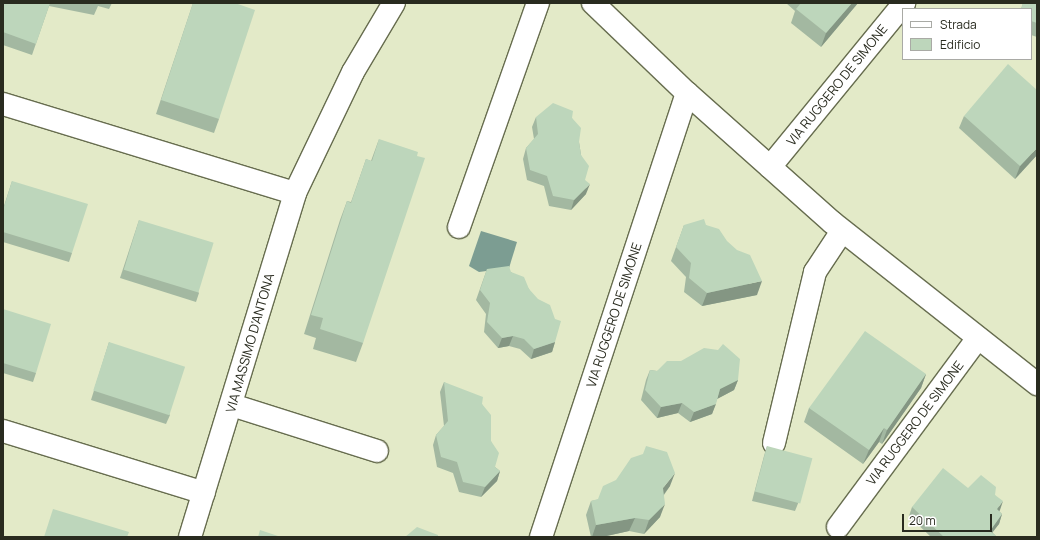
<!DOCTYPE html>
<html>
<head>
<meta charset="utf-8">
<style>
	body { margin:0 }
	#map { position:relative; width:1040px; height:540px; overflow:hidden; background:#e3eac8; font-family:Manrope,sans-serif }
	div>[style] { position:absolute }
	.water>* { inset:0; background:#7c9d92 }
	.roads { filter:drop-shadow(1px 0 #676d4f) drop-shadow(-1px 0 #676d4f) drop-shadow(0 1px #676d4f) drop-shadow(0 -1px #676d4f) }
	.minor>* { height:22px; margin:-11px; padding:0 11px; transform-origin:11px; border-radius:11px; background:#fff }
	.wall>* { inset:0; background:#a3b8a1 }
	.shaded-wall>* { inset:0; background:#849683 }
	.building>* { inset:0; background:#bdd6bb; transform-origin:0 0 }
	span { translate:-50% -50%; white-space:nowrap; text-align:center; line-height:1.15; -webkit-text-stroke:3.5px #fff; paint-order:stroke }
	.street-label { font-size:13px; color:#292b1f }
	.frame { position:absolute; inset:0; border:4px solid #292b1f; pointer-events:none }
	.legend { position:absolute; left:902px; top:8px; width:130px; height:52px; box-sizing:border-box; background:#fff; border:1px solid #a9aaa5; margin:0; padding:5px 7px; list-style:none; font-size:12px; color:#292b1f }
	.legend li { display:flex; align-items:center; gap:8px; height:20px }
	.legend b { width:20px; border:1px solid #a9aaa5 }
	.scale { position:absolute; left:902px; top:514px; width:90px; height:18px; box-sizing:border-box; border:2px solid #292b1f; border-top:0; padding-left:5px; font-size:12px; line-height:14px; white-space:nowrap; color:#292b1f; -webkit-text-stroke:3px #fff; paint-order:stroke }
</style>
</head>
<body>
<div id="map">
	<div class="water">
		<div style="clip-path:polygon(481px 231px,517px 242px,509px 268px,479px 272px,469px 266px)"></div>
	</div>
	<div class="roads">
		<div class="minor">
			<div style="left:593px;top:3px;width:130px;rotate:43.8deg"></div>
			<div style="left:687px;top:93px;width:195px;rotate:41.7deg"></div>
			<div style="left:833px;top:223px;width:260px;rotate:38.3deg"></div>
			<div style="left:3px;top:104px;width:305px;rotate:17deg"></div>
			<div style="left:770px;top:167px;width:212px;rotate:-50.7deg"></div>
			<div style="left:459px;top:227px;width:238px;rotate:-70.6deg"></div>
			<div style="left:232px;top:405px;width:152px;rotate:17.6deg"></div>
			<div style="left:3px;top:431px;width:210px;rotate:17.1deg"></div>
			<div style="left:774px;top:443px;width:176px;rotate:-76.5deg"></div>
			<div style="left:815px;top:272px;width:49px;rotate:-56.6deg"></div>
			<div style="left:838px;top:527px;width:235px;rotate:-53.5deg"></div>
			<div style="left:190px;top:537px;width:360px;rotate:-73deg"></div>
			<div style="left:295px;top:193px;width:134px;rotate:-64.4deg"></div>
			<div style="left:353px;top:72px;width:80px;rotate:-59.3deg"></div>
			<div style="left:541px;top:537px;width:467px;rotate:-71.8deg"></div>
		</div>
	</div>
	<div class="wall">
		<div style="clip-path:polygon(3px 3px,112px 3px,109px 9px,98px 6px,94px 15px,49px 6px,32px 55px,3px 45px)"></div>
		<div style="clip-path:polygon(193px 3px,235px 3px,219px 119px,214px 133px,156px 114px)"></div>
		<div style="clip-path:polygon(786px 3px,858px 3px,821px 47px,791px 23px,795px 11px)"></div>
		<div style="clip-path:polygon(1023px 3px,1037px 3px,1037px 37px,1031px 35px,1031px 9px,1021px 9px)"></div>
		<div style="clip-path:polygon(964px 116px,1037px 155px,1015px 179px,959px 128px)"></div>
		<div style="clip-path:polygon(536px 117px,572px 118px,579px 142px,585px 180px,586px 194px,571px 210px,549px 206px,544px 186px,527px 180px,523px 159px,526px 148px,534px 139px,532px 127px)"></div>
		<div style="clip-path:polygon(379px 139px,363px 343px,356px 362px,313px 349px,316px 338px,304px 334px,340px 220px,347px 201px,351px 202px,366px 159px,371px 161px)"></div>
		<div style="clip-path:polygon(12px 181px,72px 253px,69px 262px,3px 242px,3px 209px)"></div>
		<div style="clip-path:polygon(139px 220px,199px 293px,196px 302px,120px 278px)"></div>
		<div style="clip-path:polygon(684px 225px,706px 225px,757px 295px,702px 306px,684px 292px,686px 277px,671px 261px)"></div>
		<div style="clip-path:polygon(487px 269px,511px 272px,529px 289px,555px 342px,552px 352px,531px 359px,520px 349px,509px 346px,498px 348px,484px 332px,486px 314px,476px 300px)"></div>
		<div style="clip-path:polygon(3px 309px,36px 373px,33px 382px,3px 373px)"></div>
		<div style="clip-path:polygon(109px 342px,170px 415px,166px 424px,91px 400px)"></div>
		<div style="clip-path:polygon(681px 361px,738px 380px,734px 390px,717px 399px,712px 414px,690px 422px,678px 413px,657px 418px,641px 400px,646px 380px,650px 370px,657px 371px)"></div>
		<div style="clip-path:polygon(926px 374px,921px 388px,882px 444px,879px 442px,863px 464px,804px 422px,809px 408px)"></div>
		<div style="clip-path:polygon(444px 382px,482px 404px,491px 441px,495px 467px,500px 471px,497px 481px,481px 497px,459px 492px,453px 473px,437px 467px,433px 445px,436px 435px,444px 426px,440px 392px)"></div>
		<div style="clip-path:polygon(767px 446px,799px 501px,795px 511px,752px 501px,764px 456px)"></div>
		<div style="clip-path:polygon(670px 486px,664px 495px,660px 517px,644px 534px,629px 531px,602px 537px,591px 537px,586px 515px,591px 501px)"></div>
		<div style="clip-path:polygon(968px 488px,995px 495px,1000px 510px,999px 511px,1002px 514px,999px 524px,992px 532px,997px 537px,931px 537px,909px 516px,912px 507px)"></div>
	</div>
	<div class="shaded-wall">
		<div style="clip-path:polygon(852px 3px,858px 3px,821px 47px,826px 33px)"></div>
		<div style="clip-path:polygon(1037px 148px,1037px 155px,1015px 179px,1020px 166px)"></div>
		<div style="clip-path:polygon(590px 184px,586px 194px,571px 210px,574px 200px)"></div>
		<div style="clip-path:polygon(762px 281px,757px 295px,702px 306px,707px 293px)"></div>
		<div style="clip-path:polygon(513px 336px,509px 346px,498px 348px,502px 338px)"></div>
		<div style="clip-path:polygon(555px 342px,552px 352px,531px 359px,534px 349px)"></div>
		<div style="clip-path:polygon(926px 374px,921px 388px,882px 444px,887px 430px)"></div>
		<div style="clip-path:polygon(738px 380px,734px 390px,717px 399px,720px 389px)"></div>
		<div style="clip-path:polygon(682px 403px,678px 413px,657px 418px,661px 407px)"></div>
		<div style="clip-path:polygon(716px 404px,712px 414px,690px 422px,694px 412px)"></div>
		<div style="clip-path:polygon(884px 428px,879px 442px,863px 464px,869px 450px)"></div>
		<div style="clip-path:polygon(500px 471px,497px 481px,481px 497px,485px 487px)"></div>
		<div style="clip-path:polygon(675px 473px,670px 486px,658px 502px,663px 488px)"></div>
		<div style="clip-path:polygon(1003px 501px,1000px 510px,993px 519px,997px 509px)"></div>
		<div style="clip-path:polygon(665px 504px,660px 517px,644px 534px,649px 520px)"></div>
		<div style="clip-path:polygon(1002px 514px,999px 524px,989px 537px,990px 531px)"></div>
		<div style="clip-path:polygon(635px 518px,629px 531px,602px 537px,592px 537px,596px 525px)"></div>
	</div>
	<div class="building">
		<div style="clip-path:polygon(3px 3px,50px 3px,36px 44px,3px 32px)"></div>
		<div style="clip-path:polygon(193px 3px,235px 3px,255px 10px,219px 119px,161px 100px)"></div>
		<div style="clip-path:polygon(801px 3px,852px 3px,826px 33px,796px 9px)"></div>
		<div style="clip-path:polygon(1023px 3px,1037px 3px,1037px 23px,1031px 21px,1031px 9px,1021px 9px)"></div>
		<div style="clip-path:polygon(1008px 64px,1037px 90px,1037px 148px,1020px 166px,964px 116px)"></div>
		<div style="clip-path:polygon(553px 103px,573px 111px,572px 118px,581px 128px,579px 142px,581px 155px,589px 166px,585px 180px,590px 184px,574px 200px,553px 196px,547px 176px,530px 170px,526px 148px,538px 134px,536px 117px)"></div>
		<div style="clip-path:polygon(379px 139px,418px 152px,417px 156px,425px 158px,363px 343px,320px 329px,323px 318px,311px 315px,347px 201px,351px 203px,366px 159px,372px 161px)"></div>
		<div style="clip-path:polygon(12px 181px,88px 204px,72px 253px,3px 232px,3px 210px)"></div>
		<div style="clip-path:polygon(704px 219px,706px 225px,719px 229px,727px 241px,737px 250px,750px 255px,762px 281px,707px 293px,689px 278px,691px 263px,676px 247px,684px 225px)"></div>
		<div style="left:139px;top:220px;width:78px;height:52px;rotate:17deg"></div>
		<div style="clip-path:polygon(509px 266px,511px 272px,524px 277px,529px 289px,538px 299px,550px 305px,555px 319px,561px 321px,555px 342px,534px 349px,524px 339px,513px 336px,502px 338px,487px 322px,490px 303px,480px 290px,487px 269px)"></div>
		<div style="clip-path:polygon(3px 309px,51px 324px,36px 373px,3px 363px)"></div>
		<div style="clip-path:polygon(865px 331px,926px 374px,887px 430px,884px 428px,869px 450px,809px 408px)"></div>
		<div style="left:109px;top:342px;width:80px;height:51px;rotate:18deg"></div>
		<div style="clip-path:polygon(723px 344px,740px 359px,738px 380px,720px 389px,716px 404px,694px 412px,682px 403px,661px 407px,645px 390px,650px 370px,657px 371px,667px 361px,681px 361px,704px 348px,718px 350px)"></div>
		<div style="clip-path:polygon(444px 382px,483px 397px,482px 404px,491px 415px,491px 441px,499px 453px,495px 467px,500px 471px,485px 487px,463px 482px,457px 462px,441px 457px,436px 435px,448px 421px)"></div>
		<div style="clip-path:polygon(646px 446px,667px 452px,675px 473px,663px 488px,665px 504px,649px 520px,635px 518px,596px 525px,591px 501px,598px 499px,603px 486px,616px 480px,631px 458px,643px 454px)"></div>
		<div style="left:767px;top:446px;width:47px;height:47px;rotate:15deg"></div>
		<div style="clip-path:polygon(943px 468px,968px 488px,981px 475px,996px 487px,995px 495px,1003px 501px,997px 509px,1002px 514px,990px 531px,997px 537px,944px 537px,912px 507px)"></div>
		<div style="clip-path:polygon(53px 509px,129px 532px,127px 537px,44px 537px)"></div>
		<div style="clip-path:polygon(417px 527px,438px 535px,438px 537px,405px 537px)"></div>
		<div style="clip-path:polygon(260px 530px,281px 537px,258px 537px)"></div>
	</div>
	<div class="street-label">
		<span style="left:837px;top:85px;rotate:-51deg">VIA RUGGERO DE SIMONE</span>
		<span style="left:614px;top:315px;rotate:-72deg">VIA RUGGERO DE SIMONE</span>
		<span style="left:250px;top:343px;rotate:-74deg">VIA MASSIMO D'ANTONA</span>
		<span style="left:915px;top:423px;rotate:-53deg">VIA RUGGERO DE SIMONE</span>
	</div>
	<div class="frame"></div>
	<ul class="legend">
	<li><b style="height:5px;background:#fff"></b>Strada</li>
	<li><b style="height:11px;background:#bdd6bb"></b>Edificio</li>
	</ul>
	<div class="scale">20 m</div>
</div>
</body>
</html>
